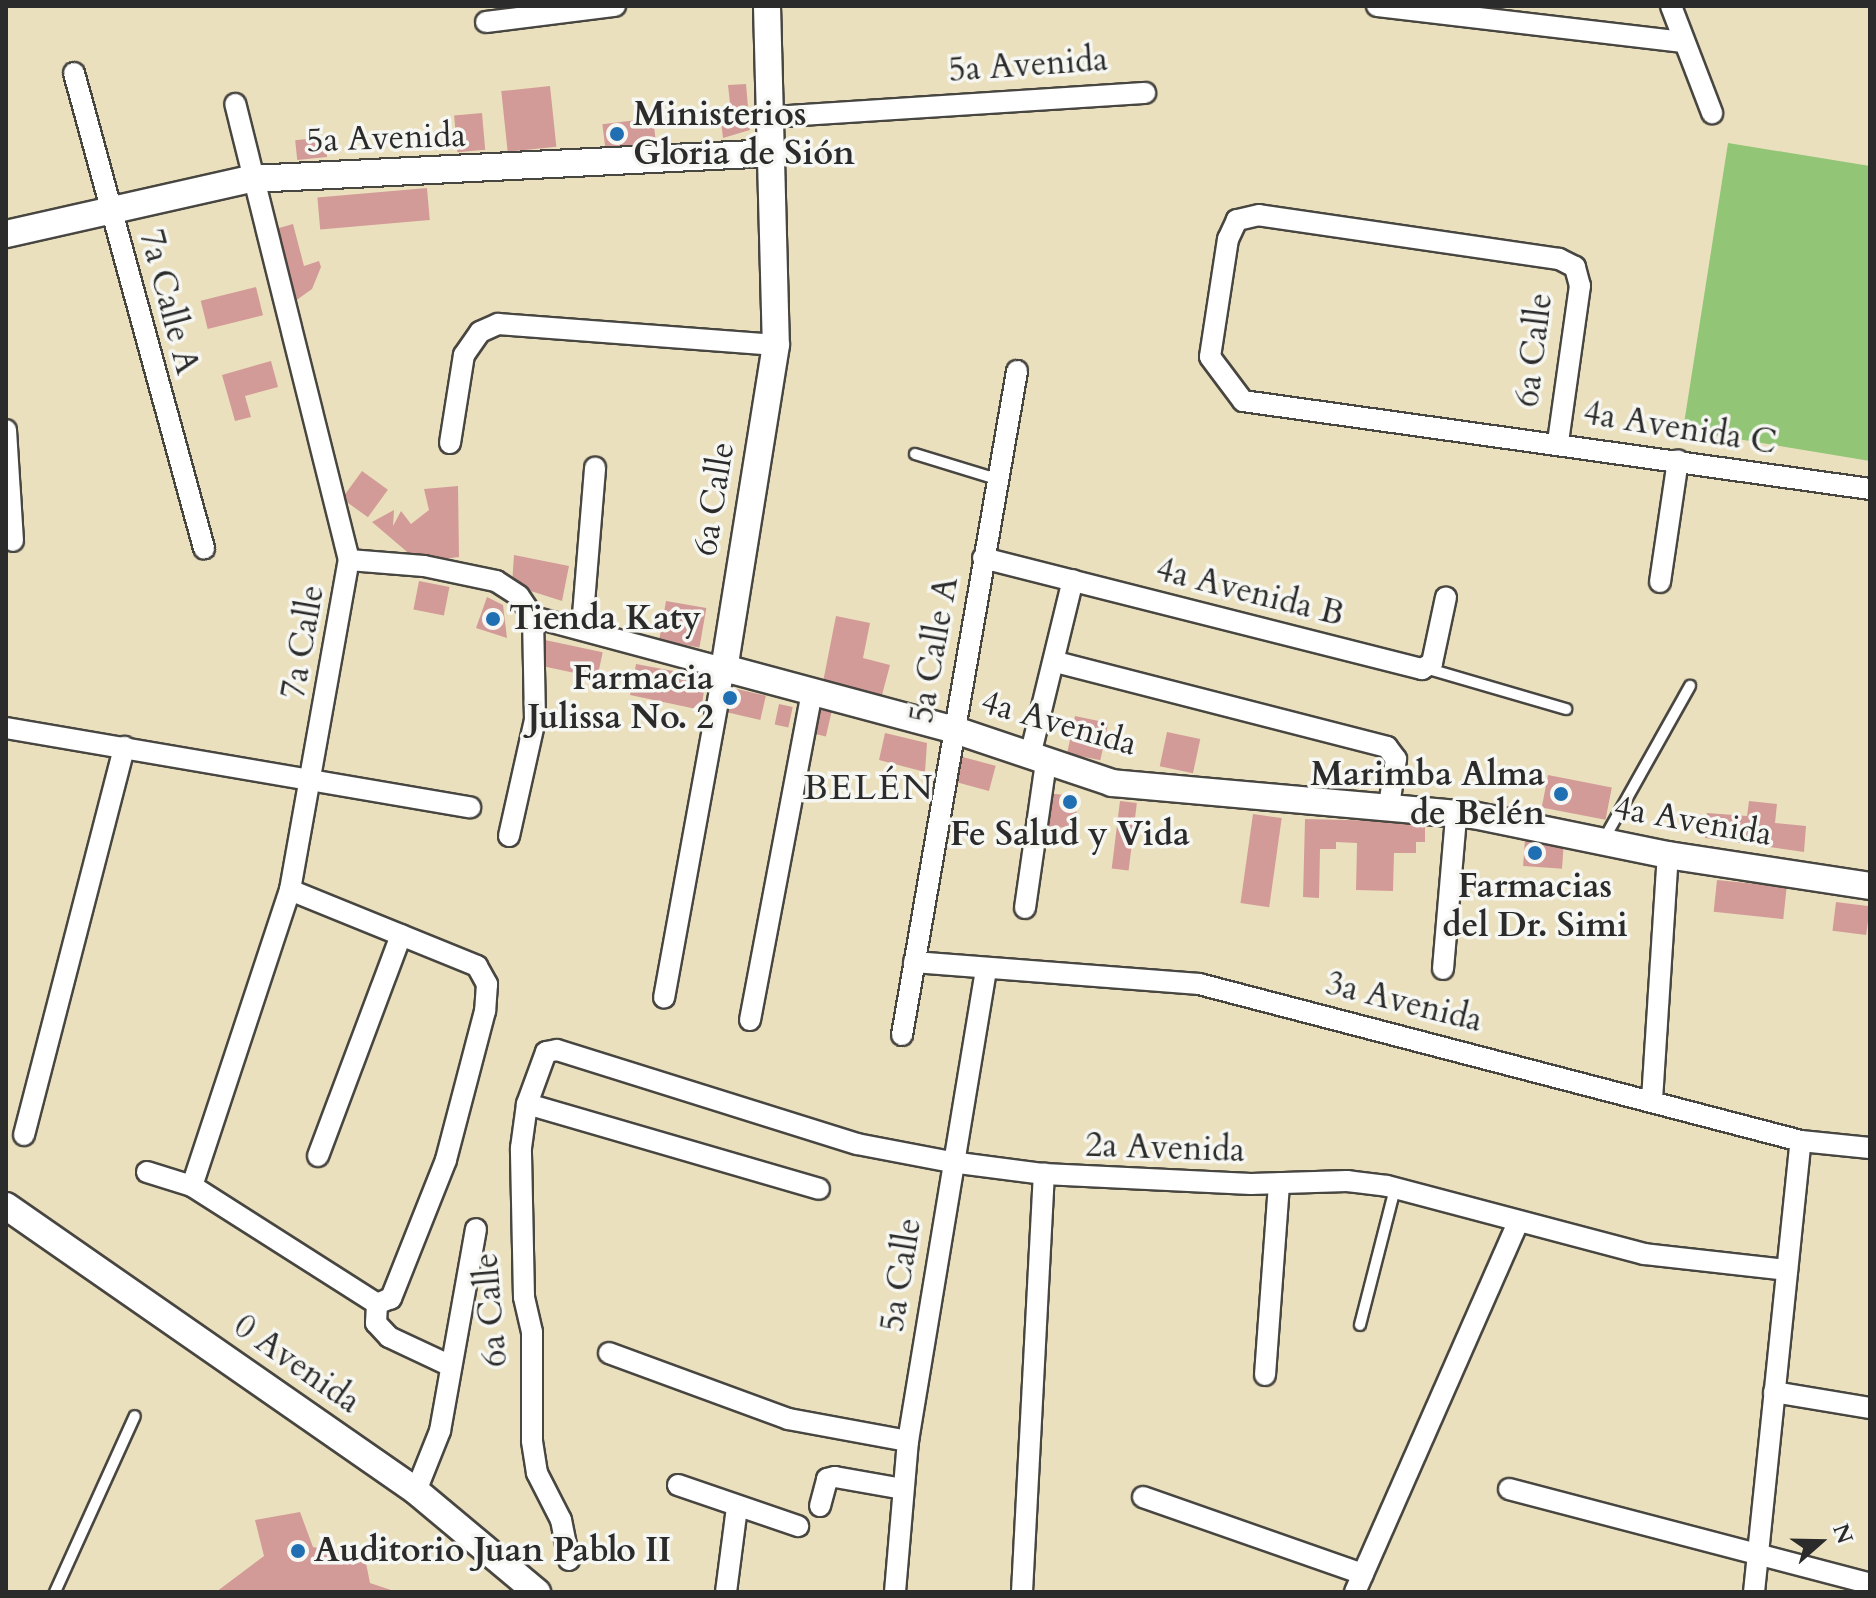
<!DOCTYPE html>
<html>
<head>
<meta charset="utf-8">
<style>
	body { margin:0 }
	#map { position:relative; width:1876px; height:1598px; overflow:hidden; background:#ebe0be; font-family:Cardo,serif }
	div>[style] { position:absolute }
	.green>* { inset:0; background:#92c576 }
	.building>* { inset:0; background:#d29b97; transform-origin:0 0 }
	.roads { filter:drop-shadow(2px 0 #484641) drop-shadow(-2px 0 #484641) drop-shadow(0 2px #484641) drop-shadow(0 -2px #484641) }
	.service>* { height:10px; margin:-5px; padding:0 5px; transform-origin:5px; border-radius:5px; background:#fff }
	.minor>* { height:20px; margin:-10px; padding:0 10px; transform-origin:10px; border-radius:10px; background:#fff }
	.tertiary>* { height:26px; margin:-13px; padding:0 13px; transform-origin:13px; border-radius:13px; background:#fff }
	.dots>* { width:22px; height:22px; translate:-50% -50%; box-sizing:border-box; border:4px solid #f6f6f2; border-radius:50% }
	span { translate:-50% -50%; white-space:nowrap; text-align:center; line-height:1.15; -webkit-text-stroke:7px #f6f6f2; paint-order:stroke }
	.street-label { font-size:34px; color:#2b2b2b }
	.poi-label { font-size:34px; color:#2b2b2b; font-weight:700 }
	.left { translate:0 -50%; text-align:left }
	.right { translate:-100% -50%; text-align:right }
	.neighbourhood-label { font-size:36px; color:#2b2b2b; letter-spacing:2px }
	.frame { position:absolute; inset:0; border:8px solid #2b2b2b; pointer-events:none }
	.north { position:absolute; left:1780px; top:1502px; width:80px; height:80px; -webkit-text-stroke:6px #f6f6f2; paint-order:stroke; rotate:70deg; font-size:22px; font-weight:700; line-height:32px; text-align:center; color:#2b2b2b }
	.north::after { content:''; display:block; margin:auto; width:28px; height:36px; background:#2b2b2b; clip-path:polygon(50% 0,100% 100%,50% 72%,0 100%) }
</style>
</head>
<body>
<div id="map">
	<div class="green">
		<div style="clip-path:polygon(1728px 143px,1870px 166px,1870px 461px,1683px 430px)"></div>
	</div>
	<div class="building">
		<div style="clip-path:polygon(746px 84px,750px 130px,723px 138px,720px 113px,731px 112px,728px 85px)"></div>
		<div style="left:550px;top:86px;width:61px;height:49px;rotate:84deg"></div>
		<div style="left:482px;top:113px;width:37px;height:28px;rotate:85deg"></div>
		<div style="left:653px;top:118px;width:26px;height:51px;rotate:83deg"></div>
		<div style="left:325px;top:137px;width:20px;height:30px;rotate:84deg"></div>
		<div style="left:427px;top:188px;width:32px;height:110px;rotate:85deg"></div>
		<div style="clip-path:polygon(293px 224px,304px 266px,319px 261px,321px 267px,312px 289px,291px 304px,272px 230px)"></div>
		<div style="left:256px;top:287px;width:29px;height:57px;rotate:76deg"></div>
		<div style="clip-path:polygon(271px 361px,278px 387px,245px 396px,251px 417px,235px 421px,222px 375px)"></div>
		<div style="left:362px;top:471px;width:32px;height:34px;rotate:36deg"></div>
		<div style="clip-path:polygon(458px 486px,459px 557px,419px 562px,372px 522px,394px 510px,393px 526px,401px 511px,411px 524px,429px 510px,424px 489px)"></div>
		<div style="clip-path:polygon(514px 555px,569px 566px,562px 601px,512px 585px)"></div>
		<div style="left:419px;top:581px;width:31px;height:29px;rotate:11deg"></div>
		<div style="clip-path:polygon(487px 597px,503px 605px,507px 638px,476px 628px)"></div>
		<div style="left:666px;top:601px;width:41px;height:40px;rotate:10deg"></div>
		<div style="clip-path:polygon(836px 616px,870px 623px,863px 658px,890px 665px,882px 695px,823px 682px)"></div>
		<div style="left:545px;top:640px;width:59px;height:26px;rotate:12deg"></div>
		<div style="clip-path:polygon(636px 664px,700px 676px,705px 685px,701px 710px,630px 695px)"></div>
		<div style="left:724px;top:686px;width:43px;height:25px;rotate:13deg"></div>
		<div style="left:779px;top:704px;width:14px;height:21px;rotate:12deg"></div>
		<div style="left:814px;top:708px;width:18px;height:25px;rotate:13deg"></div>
		<div style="left:1075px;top:716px;width:34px;height:38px;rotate:12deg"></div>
		<div style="left:1167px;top:732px;width:34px;height:35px;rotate:12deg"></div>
		<div style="clip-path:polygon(885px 733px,927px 743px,925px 772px,879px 760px)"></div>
		<div style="left:959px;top:756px;width:38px;height:26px;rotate:15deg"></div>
		<div style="left:1548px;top:775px;width:65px;height:33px;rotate:11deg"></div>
		<div style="left:1044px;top:793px;width:34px;height:33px;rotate:5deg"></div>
		<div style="left:1120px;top:801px;width:17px;height:68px;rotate:7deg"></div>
		<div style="clip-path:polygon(1749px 801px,1777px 804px,1775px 823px,1806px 826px,1804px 852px,1705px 838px,1707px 813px,1747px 816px)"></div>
		<div style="left:1253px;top:814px;width:29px;height:90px;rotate:8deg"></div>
		<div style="clip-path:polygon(1305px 819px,1425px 822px,1425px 842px,1416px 842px,1416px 853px,1394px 853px,1393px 891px,1356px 890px,1357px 843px,1336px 842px,1336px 849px,1320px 849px,1319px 898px,1303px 897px)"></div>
		<div style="left:1525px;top:839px;width:39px;height:27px;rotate:4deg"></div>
		<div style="left:1717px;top:880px;width:70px;height:32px;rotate:6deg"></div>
		<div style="left:1836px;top:902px;width:34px;height:29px;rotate:7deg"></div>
		<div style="clip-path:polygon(300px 1512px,313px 1547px,365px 1558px,370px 1583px,397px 1592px,216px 1592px,264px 1556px,255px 1520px)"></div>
	</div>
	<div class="roads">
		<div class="service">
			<div style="left:915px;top:454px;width:86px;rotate:17deg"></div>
			<div style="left:1429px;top:669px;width:143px;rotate:16.3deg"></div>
			<div style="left:1603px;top:841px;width:178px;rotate:-60.7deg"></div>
			<div style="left:1360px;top:1325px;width:140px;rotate:-75.6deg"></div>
			<div style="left:55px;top:1592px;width:193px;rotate:-65.6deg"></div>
		</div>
		<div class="minor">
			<div style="left:1377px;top:6px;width:309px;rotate:6.7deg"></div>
			<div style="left:1671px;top:6px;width:115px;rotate:69deg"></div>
			<div style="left:486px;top:22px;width:130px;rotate:-7.1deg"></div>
			<div style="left:74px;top:73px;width:493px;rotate:74.7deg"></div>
			<div style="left:772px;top:117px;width:374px;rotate:-3.7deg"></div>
			<div style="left:6px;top:430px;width:111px;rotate:86.4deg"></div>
			<div style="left:1558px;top:442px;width:158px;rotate:-82deg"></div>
			<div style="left:1580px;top:286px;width:20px;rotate:-105deg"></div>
			<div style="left:1575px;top:267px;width:18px;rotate:-153deg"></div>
			<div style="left:1559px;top:259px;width:303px;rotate:-171.7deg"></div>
			<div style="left:1259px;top:215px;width:23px;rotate:167deg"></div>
			<div style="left:1237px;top:220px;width:21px;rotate:115deg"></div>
			<div style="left:1228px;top:239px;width:119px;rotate:98.7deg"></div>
			<div style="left:1210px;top:357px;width:55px;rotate:53.1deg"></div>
			<div style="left:1243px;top:401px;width:633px;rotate:7.99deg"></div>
			<div style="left:450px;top:443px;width:89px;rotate:-81deg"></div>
			<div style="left:464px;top:355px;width:28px;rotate:-55deg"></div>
			<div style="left:480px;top:332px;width:20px;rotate:-24deg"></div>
			<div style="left:498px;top:324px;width:279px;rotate:4.3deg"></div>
			<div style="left:983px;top:558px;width:453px;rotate:14.2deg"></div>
			<div style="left:1422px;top:669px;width:12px;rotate:-31deg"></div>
			<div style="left:1432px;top:663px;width:67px;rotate:-78deg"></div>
			<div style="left:349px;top:560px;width:75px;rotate:4.6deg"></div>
			<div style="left:424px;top:566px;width:74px;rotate:11.8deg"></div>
			<div style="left:496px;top:581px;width:27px;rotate:33deg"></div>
			<div style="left:519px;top:596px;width:25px;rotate:56deg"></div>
			<div style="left:533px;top:617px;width:198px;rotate:15deg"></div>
			<div style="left:724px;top:668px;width:335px;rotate:100.3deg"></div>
			<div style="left:1660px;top:582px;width:123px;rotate:-81.6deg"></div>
			<div style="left:582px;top:627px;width:160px;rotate:-85.3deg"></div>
			<div style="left:1056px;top:662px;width:342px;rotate:14.4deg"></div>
			<div style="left:1387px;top:747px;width:15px;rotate:53deg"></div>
			<div style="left:1396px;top:759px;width:48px;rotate:98.5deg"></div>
			<div style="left:6px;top:728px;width:471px;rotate:9.7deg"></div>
			<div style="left:1030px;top:756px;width:181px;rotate:-76.3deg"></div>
			<div style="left:509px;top:836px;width:119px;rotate:-77.4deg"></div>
			<div style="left:535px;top:720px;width:103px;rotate:-91.1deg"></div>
			<div style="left:290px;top:890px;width:202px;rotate:22.1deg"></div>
			<div style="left:477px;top:966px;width:21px;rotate:61deg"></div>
			<div style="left:487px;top:984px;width:27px;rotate:94deg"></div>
			<div style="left:485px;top:1011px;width:154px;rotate:104.7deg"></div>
			<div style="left:446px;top:1160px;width:149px;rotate:111.7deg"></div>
			<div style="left:391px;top:1298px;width:15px;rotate:157deg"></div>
			<div style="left:1025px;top:908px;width:147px;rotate:-81.8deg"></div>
			<div style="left:914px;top:962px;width:286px;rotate:4.4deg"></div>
			<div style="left:1199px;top:984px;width:622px;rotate:14.62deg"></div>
			<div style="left:1801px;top:1141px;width:69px;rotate:5.8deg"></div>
			<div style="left:1443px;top:969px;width:153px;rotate:-85.1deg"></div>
			<div style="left:750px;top:1020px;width:334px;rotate:-79.3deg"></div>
			<div style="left:902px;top:1035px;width:674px;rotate:-80.17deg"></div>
			<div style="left:1652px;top:1100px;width:246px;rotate:-86.3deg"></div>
			<div style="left:527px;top:1104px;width:304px;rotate:16.2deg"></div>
			<div style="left:24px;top:1135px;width:401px;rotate:-75.5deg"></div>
			<div style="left:318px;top:1156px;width:236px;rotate:-69.4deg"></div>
			<div style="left:147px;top:1172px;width:47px;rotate:17.3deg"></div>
			<div style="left:192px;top:1186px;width:219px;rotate:32.5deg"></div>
			<div style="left:192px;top:1186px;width:312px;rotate:-71.7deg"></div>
			<div style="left:290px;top:890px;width:335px;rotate:-79.9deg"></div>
			<div style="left:349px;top:560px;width:470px;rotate:-104deg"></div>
			<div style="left:377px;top:1304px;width:19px;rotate:93deg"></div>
			<div style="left:376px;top:1323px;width:19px;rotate:47deg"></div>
			<div style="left:389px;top:1337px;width:68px;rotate:25.1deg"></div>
			<div style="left:609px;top:1353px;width:191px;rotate:20.2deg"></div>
			<div style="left:788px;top:1419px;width:122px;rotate:10.4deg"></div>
			<div style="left:1265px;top:1375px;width:192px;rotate:-85.8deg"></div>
			<div style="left:1774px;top:1392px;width:97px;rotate:9.5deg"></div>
			<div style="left:678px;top:1485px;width:127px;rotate:18.9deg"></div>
			<div style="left:1509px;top:1489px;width:373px;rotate:14.7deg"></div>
			<div style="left:416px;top:1491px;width:65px;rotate:-68.2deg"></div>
			<div style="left:440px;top:1431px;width:205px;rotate:-79.9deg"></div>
			<div style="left:1143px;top:1497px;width:233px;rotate:19.3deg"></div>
			<div style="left:820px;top:1506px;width:28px;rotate:-75deg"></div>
			<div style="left:827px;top:1479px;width:8px;rotate:-14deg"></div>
			<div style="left:835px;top:1477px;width:69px;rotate:10deg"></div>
			<div style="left:569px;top:1560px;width:41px;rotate:-101.3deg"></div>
			<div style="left:561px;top:1520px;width:53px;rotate:-117.1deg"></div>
			<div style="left:537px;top:1473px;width:33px;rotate:-99deg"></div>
			<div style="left:532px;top:1440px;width:108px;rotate:-90deg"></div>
			<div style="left:532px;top:1332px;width:36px;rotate:-103deg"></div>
			<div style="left:524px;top:1297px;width:149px;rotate:-91.2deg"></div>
			<div style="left:521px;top:1148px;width:44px;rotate:-82.2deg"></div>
			<div style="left:527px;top:1104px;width:55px;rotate:-69.9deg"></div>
			<div style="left:546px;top:1052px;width:11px;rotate:-10deg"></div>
			<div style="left:557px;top:1050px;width:314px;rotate:17.4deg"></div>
			<div style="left:857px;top:1144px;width:96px;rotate:10.8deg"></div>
			<div style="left:951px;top:1162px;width:94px;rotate:7.4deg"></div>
			<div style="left:1044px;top:1174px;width:207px;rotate:2.8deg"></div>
			<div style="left:1251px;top:1184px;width:96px;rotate:-1.8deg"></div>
			<div style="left:1347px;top:1181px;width:40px;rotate:7.1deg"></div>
			<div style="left:1387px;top:1186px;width:266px;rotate:14.8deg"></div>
			<div style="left:1644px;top:1254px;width:144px;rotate:6.4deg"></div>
			<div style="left:726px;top:1592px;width:86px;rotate:-82.6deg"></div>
			<div style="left:895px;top:1592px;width:152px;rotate:-85.1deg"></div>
			<div style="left:908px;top:1441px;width:477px;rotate:-80.6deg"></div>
			<div style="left:1022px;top:1592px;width:419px;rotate:-87deg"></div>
			<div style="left:1355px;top:1592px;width:402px;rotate:-66.2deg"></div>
			<div style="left:1754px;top:1592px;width:453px;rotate:-84.1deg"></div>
		</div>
		<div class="tertiary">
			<div style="left:767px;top:6px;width:339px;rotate:88.5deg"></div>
			<div style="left:776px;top:345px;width:327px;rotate:99.1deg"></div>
			<div style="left:724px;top:668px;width:236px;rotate:15deg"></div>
			<div style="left:952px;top:729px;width:169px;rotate:18.6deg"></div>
			<div style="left:1112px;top:783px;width:362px;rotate:5.1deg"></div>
			<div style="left:1473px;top:815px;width:199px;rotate:11.6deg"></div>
			<div style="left:1668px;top:855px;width:204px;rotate:8.7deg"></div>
			<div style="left:6px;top:234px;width:251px;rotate:-12.7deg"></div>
			<div style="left:251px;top:179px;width:524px;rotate:-2.85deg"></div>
			<div style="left:6px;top:1206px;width:499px;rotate:34.8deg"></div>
			<div style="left:416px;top:1491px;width:158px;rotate:39.9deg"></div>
		</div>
	</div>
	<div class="dots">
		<div style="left:617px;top:134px;background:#1f6fb2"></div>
		<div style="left:493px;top:619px;background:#1f6fb2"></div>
		<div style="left:730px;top:698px;background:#1f6fb2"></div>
		<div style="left:1561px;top:794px;background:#1f6fb2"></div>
		<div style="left:1070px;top:802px;background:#1f6fb2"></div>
		<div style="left:1535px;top:853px;background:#1f6fb2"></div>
		<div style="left:298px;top:1551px;background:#1f6fb2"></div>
	</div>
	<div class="street-label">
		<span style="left:1028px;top:65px;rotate:-4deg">5a Avenida</span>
		<span style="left:386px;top:138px;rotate:-2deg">5a Avenida</span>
		<span style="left:169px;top:302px;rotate:75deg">7a Calle A</span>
		<span style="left:1534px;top:350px;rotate:-83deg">6a Calle</span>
		<span style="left:1680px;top:428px;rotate:9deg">4a Avenida C</span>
		<span style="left:714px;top:499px;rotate:-81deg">6a Calle</span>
		<span style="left:1250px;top:592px;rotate:14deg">4a Avenida B</span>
		<span style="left:303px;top:642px;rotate:-80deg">7a Calle</span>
		<span style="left:934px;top:650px;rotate:-80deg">5a Calle A</span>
		<span style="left:1059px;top:723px;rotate:16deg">4a Avenida</span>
		<span style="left:1693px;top:821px;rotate:10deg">4a Avenida</span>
		<span style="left:1404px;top:1002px;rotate:14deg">3a Avenida</span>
		<span style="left:1165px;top:1148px;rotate:2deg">2a Avenida</span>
		<span style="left:901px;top:1275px;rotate:-81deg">5a Calle</span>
		<span style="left:491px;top:1310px;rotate:-95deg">6a Calle</span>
		<span style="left:297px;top:1364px;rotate:35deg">0 Avenida</span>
	</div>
	<div class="poi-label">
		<span class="left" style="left:633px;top:134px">Ministerios<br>Gloria de Sión</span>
		<span class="left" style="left:509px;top:619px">Tienda Katy</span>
		<span class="right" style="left:714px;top:698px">Farmacia<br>Julissa No. 2</span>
		<span class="right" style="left:1545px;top:794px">Marimba Alma<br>de Belén</span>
		<span style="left:1070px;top:835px">Fe Salud y Vida</span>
		<span style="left:1535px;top:906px">Farmacias<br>del Dr. Simi</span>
		<span class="left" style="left:314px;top:1551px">Auditorio Juan Pablo II</span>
	</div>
	<div class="neighbourhood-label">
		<span style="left:869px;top:788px">BELÉN</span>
	</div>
	<div class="frame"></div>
	<div class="north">N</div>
</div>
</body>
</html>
